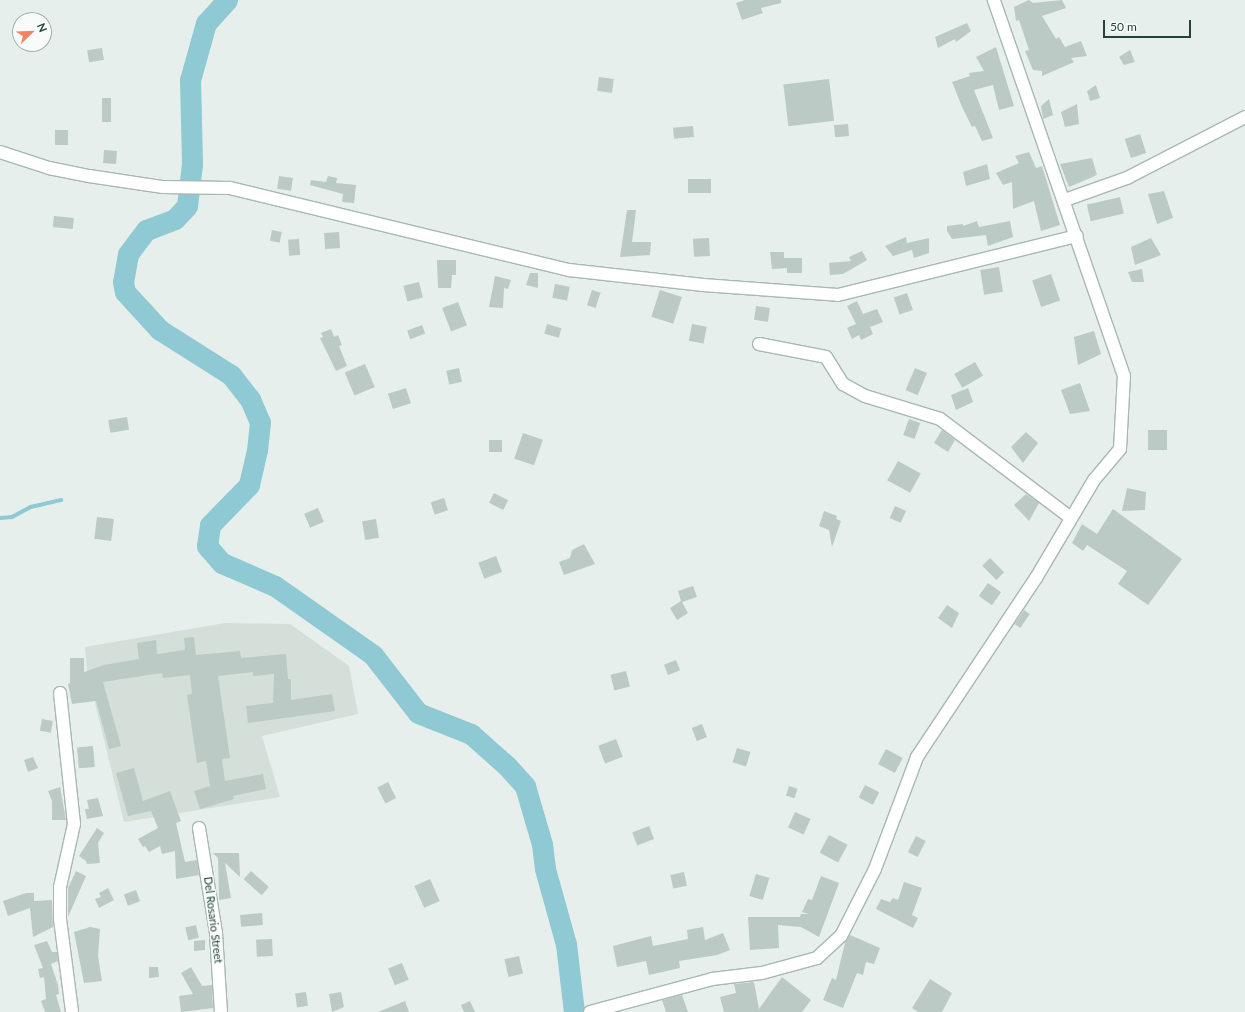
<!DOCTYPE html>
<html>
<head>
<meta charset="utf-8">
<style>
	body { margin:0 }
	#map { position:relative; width:1245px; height:1012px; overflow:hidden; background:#e6efeb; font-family:Lato,sans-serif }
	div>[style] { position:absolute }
	.built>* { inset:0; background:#d4dfda }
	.stream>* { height:3.5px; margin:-1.75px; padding:0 1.75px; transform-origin:1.75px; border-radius:1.75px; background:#8ec9d4 }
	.river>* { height:21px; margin:-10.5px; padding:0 10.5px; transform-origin:10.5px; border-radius:10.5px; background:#8ec9d4 }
	.building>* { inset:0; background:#bbcac4; transform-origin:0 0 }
	.roads { filter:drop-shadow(1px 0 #a8b8b2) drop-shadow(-1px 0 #a8b8b2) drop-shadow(0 1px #a8b8b2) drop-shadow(0 -1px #a8b8b2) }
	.minor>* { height:12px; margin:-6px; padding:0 6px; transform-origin:6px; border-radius:6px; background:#fff }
	.secondary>* { height:12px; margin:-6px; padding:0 6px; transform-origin:6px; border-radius:6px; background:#fff }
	span { translate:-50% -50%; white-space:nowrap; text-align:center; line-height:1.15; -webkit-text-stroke:3px #f7fbf9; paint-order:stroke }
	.street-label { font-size:11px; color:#24423a }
	.north { position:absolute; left:12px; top:12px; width:40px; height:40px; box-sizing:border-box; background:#f7fbf9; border:1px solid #a3b1ad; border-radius:50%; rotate:67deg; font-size:11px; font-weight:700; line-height:16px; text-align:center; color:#24423a }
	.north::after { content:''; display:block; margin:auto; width:14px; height:18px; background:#f4845f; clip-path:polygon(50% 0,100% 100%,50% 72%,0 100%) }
	.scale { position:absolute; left:1103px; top:20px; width:88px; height:18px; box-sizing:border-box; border:2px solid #24423a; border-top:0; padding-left:5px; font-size:12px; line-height:14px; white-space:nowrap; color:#24423a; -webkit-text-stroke:3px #f7fbf9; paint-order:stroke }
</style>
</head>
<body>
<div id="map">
	<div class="built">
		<div style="clip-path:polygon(225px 623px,290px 624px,349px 666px,358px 714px,262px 736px,280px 797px,124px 822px,87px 670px,85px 647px)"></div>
	</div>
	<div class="stream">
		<div style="left:0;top:518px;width:12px;rotate:-5deg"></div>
		<div style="left:12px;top:517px;width:21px;rotate:-28deg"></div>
		<div style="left:31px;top:507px;width:31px;rotate:-13deg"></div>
	</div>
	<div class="river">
		<div style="left:227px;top:0;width:31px;rotate:132deg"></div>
		<div style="left:206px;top:23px;width:59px;rotate:105.7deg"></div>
		<div style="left:190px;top:80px;width:84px;rotate:88.6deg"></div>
		<div style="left:192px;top:164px;width:42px;rotate:96.8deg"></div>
		<div style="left:187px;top:206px;width:18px;rotate:133deg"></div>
		<div style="left:175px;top:219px;width:31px;rotate:159deg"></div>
		<div style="left:146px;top:230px;width:30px;rotate:127deg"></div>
		<div style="left:128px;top:254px;width:28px;rotate:100deg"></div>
		<div style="left:123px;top:282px;width:10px;rotate:79deg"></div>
		<div style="left:125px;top:292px;width:52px;rotate:47.4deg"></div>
		<div style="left:160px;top:330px;width:84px;rotate:32.4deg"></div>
		<div style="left:231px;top:375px;width:31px;rotate:52deg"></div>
		<div style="left:250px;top:399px;width:25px;rotate:67deg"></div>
		<div style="left:260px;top:422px;width:28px;rotate:96deg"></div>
		<div style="left:257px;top:450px;width:36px;rotate:103deg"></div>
		<div style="left:249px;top:485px;width:56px;rotate:134.3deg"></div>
		<div style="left:210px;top:525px;width:21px;rotate:98deg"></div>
		<div style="left:207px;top:546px;width:23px;rotate:49deg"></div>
		<div style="left:222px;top:563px;width:58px;rotate:23.5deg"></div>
		<div style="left:275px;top:586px;width:120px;rotate:35.1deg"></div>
		<div style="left:373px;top:655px;width:73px;rotate:52.2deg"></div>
		<div style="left:418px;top:713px;width:57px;rotate:21.6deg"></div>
		<div style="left:471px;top:734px;width:48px;rotate:41.6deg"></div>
		<div style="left:507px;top:766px;width:27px;rotate:48deg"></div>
		<div style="left:525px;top:786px;width:60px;rotate:73.7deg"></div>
		<div style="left:542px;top:844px;width:25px;rotate:83deg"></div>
		<div style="left:545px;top:869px;width:78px;rotate:74.4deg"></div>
		<div style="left:566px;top:944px;width:68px;rotate:83.3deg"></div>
	</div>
	<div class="building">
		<div style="clip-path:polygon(745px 0,781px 0,781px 3px,761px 8px,763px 13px,742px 20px,736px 3px)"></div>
		<div style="clip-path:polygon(1029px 0,1033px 3px,1062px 0,1066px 8px,1042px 16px,1056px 39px,1059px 37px,1065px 47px,1081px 41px,1087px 56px,1071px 58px,1074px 62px,1042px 76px,1042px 71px,1033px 70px,1025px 51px,1029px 50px,1019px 20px,1016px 21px,1014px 7px)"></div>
		<div style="clip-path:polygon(967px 23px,971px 31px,956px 42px,955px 39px,938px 48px,935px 37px)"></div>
		<div style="clip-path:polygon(996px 47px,1014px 106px,999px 110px,993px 85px,974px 90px,993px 138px,982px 141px,975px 126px,972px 127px,963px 109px,952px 82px,970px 76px,969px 73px,984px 71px,976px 57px)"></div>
		<div style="left:102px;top:48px;width:12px;height:15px;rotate:81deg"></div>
		<div style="clip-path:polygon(1130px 50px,1135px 62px,1124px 65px,1119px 57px)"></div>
		<div style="left:599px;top:77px;width:15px;height:14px;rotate:8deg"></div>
		<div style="left:829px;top:79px;width:42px;height:46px;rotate:83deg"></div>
		<div style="clip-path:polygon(1096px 85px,1100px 98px,1090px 101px,1087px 91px)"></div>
		<div style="left:102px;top:98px;width:9px;height:24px"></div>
		<div style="clip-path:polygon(1049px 99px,1053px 115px,1043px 119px,1041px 106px)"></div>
		<div style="clip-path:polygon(1077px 104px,1079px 124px,1065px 127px,1061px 112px)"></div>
		<div style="left:848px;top:124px;width:12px;height:14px;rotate:85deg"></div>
		<div style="left:693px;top:126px;width:11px;height:20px;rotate:85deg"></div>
		<div style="left:55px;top:130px;width:13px;height:15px"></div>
		<div style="left:1140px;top:134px;width:20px;height:16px;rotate:72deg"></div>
		<div style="left:104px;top:150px;width:13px;height:13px;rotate:4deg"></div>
		<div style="clip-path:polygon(1029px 152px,1036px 168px,1042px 166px,1060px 225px,1041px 231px,1034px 201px,1013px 209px,1012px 182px,1003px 185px,996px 173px,1019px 163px,1015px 156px)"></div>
		<div style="clip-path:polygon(1092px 158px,1097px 175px,1069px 187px,1060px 164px)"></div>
		<div style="clip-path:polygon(987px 164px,990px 179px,966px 186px,963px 172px)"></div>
		<div style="left:279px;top:176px;width:14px;height:13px;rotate:8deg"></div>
		<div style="clip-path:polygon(328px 176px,337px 178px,336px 183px,356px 185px,354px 203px,342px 202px,343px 194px,310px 185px,311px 180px,326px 182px)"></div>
		<div style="left:711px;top:179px;width:14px;height:23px;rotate:90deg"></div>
		<div style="clip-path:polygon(1164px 191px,1173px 218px,1157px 224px,1148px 194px)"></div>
		<div style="left:1120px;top:197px;width:17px;height:34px;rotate:77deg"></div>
		<div style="clip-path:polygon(627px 210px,636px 210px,632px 242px,651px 242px,650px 255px,620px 257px)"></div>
		<div style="left:54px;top:216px;width:20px;height:11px;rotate:6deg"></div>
		<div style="clip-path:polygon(977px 221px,979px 227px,1010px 221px,1013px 237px,988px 246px,986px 235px,952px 239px,947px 231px,947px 226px,963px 224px,963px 226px)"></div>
		<div style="left:272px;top:230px;width:10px;height:11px;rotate:11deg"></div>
		<div style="left:339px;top:232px;width:16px;height:15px;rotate:86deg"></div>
		<div style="clip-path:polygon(906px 237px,907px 243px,929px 238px,929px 253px,914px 258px,912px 250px,893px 256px,885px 246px)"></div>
		<div style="left:709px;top:238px;width:18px;height:16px;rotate:87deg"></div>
		<div style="clip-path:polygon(1151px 238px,1161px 255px,1135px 265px,1131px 247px)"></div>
		<div style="left:299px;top:239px;width:16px;height:11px;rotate:86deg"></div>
		<div style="clip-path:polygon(862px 251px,867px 260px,843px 274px,830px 275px,829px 263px,851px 261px,849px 257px)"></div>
		<div style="clip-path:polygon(770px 252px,784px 252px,784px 258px,802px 258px,802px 273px,787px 273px,787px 268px,772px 269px)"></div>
		<div style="clip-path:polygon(437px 260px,456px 260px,456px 275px,452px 275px,451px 288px,438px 288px)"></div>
		<div style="left:999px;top:267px;width:25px;height:19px;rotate:81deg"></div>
		<div style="clip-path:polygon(1142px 269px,1144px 282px,1132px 282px,1128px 272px)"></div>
		<div style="clip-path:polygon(530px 273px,538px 273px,538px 288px,526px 285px)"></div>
		<div style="left:1051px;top:274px;width:28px;height:20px;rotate:71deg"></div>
		<div style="clip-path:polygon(495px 276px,511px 280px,508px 289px,504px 288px,503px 308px,489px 307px)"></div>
		<div style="left:419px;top:282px;width:16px;height:16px;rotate:76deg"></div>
		<div style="left:555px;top:284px;width:15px;height:14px;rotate:11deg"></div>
		<div style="left:592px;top:290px;width:9px;height:16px;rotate:18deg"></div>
		<div style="left:660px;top:290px;width:23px;height:28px;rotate:18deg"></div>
		<div style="left:907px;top:293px;width:18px;height:14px;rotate:71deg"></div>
		<div style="clip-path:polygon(857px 301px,863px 314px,877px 309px,883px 322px,870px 327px,873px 334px,861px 340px,859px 335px,852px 339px,847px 328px,856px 324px,847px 306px)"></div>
		<div style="left:458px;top:302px;width:25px;height:17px;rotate:69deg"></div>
		<div style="left:756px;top:306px;width:14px;height:14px;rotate:8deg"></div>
		<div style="left:547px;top:324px;width:15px;height:10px;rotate:16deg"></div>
		<div style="left:692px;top:324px;width:15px;height:17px;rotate:11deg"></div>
		<div style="left:422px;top:325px;width:9px;height:16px;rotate:69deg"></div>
		<div style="clip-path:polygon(331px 329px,334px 337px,338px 335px,342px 345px,339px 346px,347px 366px,336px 371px,320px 338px,323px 337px,321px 333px)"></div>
		<div style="clip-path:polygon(1094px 331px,1101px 354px,1078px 365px,1074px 337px)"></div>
		<div style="left:975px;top:362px;width:16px;height:24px;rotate:60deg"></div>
		<div style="left:365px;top:364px;width:25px;height:22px;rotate:67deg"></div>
		<div style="left:459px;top:368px;width:14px;height:13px;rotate:78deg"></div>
		<div style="left:915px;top:368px;width:13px;height:24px;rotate:23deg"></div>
		<div style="clip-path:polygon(1080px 383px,1090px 411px,1070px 414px,1061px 390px)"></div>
		<div style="left:406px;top:388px;width:16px;height:19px;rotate:72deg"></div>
		<div style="clip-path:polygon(968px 388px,973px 402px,956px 410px,951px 395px)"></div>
		<div style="left:127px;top:417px;width:13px;height:19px;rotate:81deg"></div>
		<div style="left:909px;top:419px;width:12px;height:17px;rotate:20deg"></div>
		<div style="clip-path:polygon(942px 430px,955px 440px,948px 452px,934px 443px)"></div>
		<div style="left:1148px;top:430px;width:19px;height:20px"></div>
		<div style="clip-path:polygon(1026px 432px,1038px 443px,1023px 463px,1011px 447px)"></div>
		<div style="left:523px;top:433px;width:21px;height:27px;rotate:19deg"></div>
		<div style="left:489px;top:440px;width:13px;height:12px"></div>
		<div style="left:898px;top:461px;width:26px;height:22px;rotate:29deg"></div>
		<div style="clip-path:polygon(1127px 488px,1146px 492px,1145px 510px,1122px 511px)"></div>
		<div style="left:494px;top:493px;width:16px;height:11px;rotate:27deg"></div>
		<div style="clip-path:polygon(1026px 494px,1039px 503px,1029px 521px,1014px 505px)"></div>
		<div style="left:444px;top:498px;width:13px;height:14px;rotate:72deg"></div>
		<div style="left:895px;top:506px;width:12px;height:13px;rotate:24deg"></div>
		<div style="left:318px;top:508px;width:15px;height:15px;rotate:67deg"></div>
		<div style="clip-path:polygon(1113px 509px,1182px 559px,1148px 605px,1118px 584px,1127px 571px,1087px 545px,1083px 551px,1072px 543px,1082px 524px,1097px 534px)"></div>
		<div style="clip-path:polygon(824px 511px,837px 516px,836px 519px,841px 521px,832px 547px,829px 530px,819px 526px)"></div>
		<div style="left:97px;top:517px;width:17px;height:22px;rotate:7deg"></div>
		<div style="left:376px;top:519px;width:19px;height:14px;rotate:81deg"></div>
		<div style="clip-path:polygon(584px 544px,595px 564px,564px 575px,559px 562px,570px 558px,572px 550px)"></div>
		<div style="left:496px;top:556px;width:17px;height:19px;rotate:69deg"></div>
		<div style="left:990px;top:558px;width:20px;height:11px;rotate:45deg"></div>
		<div style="left:988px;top:583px;width:16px;height:16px;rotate:35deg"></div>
		<div style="clip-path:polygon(693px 586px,697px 597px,682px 602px,688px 613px,677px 620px,670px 608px,681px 601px,678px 591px)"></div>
		<div style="clip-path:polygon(947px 605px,959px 613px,952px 628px,938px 618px)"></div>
		<div style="left:1024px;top:610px;width:7px;height:17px;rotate:34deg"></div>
		<div style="clip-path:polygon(194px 637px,196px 655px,240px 651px,241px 658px,286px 654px,288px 679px,291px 679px,291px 700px,332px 694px,335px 711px,248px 723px,246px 706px,273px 703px,274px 674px,253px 676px,253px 672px,218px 676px,230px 758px,222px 759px,225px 781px,263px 774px,266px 789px,233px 796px,234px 799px,200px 809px,194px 791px,210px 786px,206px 761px,197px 763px,187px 695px,192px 694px,190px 675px,163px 678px,162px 673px,103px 682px,121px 746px,109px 749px,96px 701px,72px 704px,68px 684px,70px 683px,70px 658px,84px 658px,84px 672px,104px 665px,139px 659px,137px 643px,156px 640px,157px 654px,185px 650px,184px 638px)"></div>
		<div style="left:676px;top:660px;width:11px;height:13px;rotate:68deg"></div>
		<div style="left:626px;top:671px;width:16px;height:16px;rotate:76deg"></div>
		<div style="left:42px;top:719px;width:11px;height:12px;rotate:10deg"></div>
		<div style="left:702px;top:724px;width:14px;height:11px;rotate:69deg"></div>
		<div style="left:616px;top:739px;width:19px;height:19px;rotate:69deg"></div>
		<div style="left:93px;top:746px;width:21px;height:16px;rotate:85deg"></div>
		<div style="left:737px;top:748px;width:14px;height:15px;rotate:17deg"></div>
		<div style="left:886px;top:749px;width:19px;height:17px;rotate:28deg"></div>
		<div style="clip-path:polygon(33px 757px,38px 768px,28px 772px,24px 760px)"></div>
		<div style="clip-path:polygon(134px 768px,143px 801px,170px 791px,181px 821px,176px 823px,185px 862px,197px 860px,199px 875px,176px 879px,175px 851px,162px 854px,160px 846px,149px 852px,145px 846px,143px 847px,138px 839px,158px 828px,151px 811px,128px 816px,116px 773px)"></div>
		<div style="left:388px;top:782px;width:18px;height:12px;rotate:63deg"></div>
		<div style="left:865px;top:785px;width:16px;height:14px;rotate:27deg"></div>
		<div style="left:789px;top:786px;width:9px;height:10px;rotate:18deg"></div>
		<div style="clip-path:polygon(60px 787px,66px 820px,52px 820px,52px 801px,48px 791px)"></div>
		<div style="clip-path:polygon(98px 798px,103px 816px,87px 819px,85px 809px,89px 809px,87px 800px)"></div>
		<div style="left:795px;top:812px;width:17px;height:17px;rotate:24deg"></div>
		<div style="left:649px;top:826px;width:14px;height:18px;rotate:69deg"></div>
		<div style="clip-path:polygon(97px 828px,104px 833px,98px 843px,100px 863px,87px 864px,86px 861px,79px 856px)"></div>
		<div style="left:829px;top:835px;width:21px;height:20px;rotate:28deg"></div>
		<div style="left:916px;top:836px;width:11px;height:18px;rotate:27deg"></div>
		<div style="clip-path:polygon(213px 853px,239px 853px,240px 877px,225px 863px,231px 898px,219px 900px,218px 858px)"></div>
		<div style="clip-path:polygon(76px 871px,86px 876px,68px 917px,68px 888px)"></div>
		<div style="left:251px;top:871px;width:24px;height:11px;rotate:42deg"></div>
		<div style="left:684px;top:872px;width:14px;height:14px;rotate:78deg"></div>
		<div style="left:756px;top:874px;width:14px;height:23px;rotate:17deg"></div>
		<div style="clip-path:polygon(821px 876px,839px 883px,819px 937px,801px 927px,778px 925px,779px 948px,750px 950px,748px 917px,800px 917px,801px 914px,809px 914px,802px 912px,808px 899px,812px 900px)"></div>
		<div style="left:430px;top:879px;width:24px;height:17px;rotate:66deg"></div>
		<div style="clip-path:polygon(904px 882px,922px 888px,912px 915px,918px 918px,913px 928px,876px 909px,881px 899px,890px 902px,893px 898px,898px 900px)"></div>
		<div style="clip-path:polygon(108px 888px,114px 900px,99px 908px,95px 899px,101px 897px,99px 893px)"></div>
		<div style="left:136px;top:890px;width:12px;height:13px;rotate:70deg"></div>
		<div style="clip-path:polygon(26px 893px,34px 893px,34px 901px,52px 900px,53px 927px,33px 937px,30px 908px,8px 916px,3px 901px)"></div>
		<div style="left:262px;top:913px;width:12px;height:22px;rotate:85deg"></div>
		<div style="left:196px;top:925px;width:13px;height:11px;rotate:77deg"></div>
		<div style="clip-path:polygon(90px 927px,100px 929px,98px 956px,102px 981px,84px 983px,74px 932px)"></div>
		<div style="clip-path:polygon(703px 927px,705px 940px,723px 933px,730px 950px,717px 955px,679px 961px,680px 968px,649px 975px,646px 961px,617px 967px,613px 946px,651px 936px,653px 946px,688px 939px,687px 930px)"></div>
		<div style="clip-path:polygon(850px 935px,880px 948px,874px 964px,866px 962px,863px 975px,857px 973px,843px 1008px,823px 1000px,832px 978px,836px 980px,845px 943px)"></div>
		<div style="left:272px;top:939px;width:17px;height:16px;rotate:87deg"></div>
		<div style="clip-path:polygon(205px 940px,205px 950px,194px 951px,194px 941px)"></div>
		<div style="clip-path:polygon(47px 941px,52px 952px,57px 952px,58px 961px,51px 964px,58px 985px,59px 994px,56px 995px,61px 1012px,45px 1012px,41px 1001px,46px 999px,44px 977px,40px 978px,38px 969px,43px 968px,34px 945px)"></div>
		<div style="left:519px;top:956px;width:18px;height:15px;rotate:77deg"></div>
		<div style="left:402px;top:963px;width:18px;height:15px;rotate:68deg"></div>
		<div style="clip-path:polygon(149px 967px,158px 967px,159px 977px,149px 978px)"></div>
		<div style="clip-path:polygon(191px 967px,202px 986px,212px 985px,213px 1008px,181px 1012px,179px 996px,193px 994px,181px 973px)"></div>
		<div style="clip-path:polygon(782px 977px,811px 1000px,802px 1012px,724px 1012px,720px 997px,736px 993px,734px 984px,754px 982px,759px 1009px)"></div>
		<div style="clip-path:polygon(930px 979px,952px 993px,942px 1012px,918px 1012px,912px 1008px)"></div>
		<div style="left:306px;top:992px;width:14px;height:11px;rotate:82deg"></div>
		<div style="clip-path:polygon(341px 992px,344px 1007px,332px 1012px,329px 994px)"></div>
		<div style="clip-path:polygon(682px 995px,688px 1012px,666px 1012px,662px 1000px)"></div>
		<div style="clip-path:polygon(405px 1001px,409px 1012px,378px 1012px)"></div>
		<div style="clip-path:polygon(470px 1001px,475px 1012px,464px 1012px,461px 1005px)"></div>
	</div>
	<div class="roads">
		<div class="minor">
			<div style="left:0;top:152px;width:52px;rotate:18.1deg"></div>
			<div style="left:49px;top:168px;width:41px;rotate:11.3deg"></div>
			<div style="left:89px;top:176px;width:75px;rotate:8.5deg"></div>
			<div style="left:163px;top:187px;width:67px;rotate:0.9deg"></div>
			<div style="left:230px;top:188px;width:349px;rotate:13.6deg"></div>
			<div style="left:569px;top:270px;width:135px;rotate:6.4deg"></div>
			<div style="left:703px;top:285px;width:135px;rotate:4.2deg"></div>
			<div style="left:838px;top:295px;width:246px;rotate:-13.9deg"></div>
			<div style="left:1065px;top:200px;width:66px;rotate:-19.5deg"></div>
			<div style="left:1127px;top:178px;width:133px;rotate:-27.3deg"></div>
			<div style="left:759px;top:344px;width:68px;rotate:11deg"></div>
			<div style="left:826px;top:357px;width:32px;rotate:58deg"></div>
			<div style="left:843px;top:384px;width:25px;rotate:29deg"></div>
			<div style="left:865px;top:396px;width:78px;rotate:17deg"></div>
			<div style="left:940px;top:419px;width:164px;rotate:37.1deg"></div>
			<div style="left:60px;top:693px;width:132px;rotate:83.9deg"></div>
			<div style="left:74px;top:824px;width:65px;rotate:102.5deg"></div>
			<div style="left:60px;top:887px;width:32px;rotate:90deg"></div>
			<div style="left:60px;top:919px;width:94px;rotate:82.6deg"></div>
			<div style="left:199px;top:828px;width:106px;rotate:80.8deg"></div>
			<div style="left:216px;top:933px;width:79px;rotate:86.4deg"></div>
		</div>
		<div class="secondary">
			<div style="left:590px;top:1012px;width:126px;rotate:-15.1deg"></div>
			<div style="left:712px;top:979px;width:50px;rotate:-6.8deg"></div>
			<div style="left:762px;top:973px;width:57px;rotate:-15.3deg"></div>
			<div style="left:817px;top:958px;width:33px;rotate:-43deg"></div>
			<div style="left:841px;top:936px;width:75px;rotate:-63.1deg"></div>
			<div style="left:875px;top:869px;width:120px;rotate:-69.4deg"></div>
			<div style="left:917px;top:757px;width:215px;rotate:-56.4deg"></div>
			<div style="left:1036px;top:578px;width:114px;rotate:-59.4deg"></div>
			<div style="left:1094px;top:480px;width:40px;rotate:-50deg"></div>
			<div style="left:1120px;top:449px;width:73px;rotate:-86.9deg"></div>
			<div style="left:1124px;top:376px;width:398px;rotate:-109.1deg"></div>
		</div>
	</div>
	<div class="street-label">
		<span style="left:213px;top:920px;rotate:83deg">Del Rosario Street</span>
	</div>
	<div class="north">N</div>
	<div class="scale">50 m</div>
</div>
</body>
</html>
